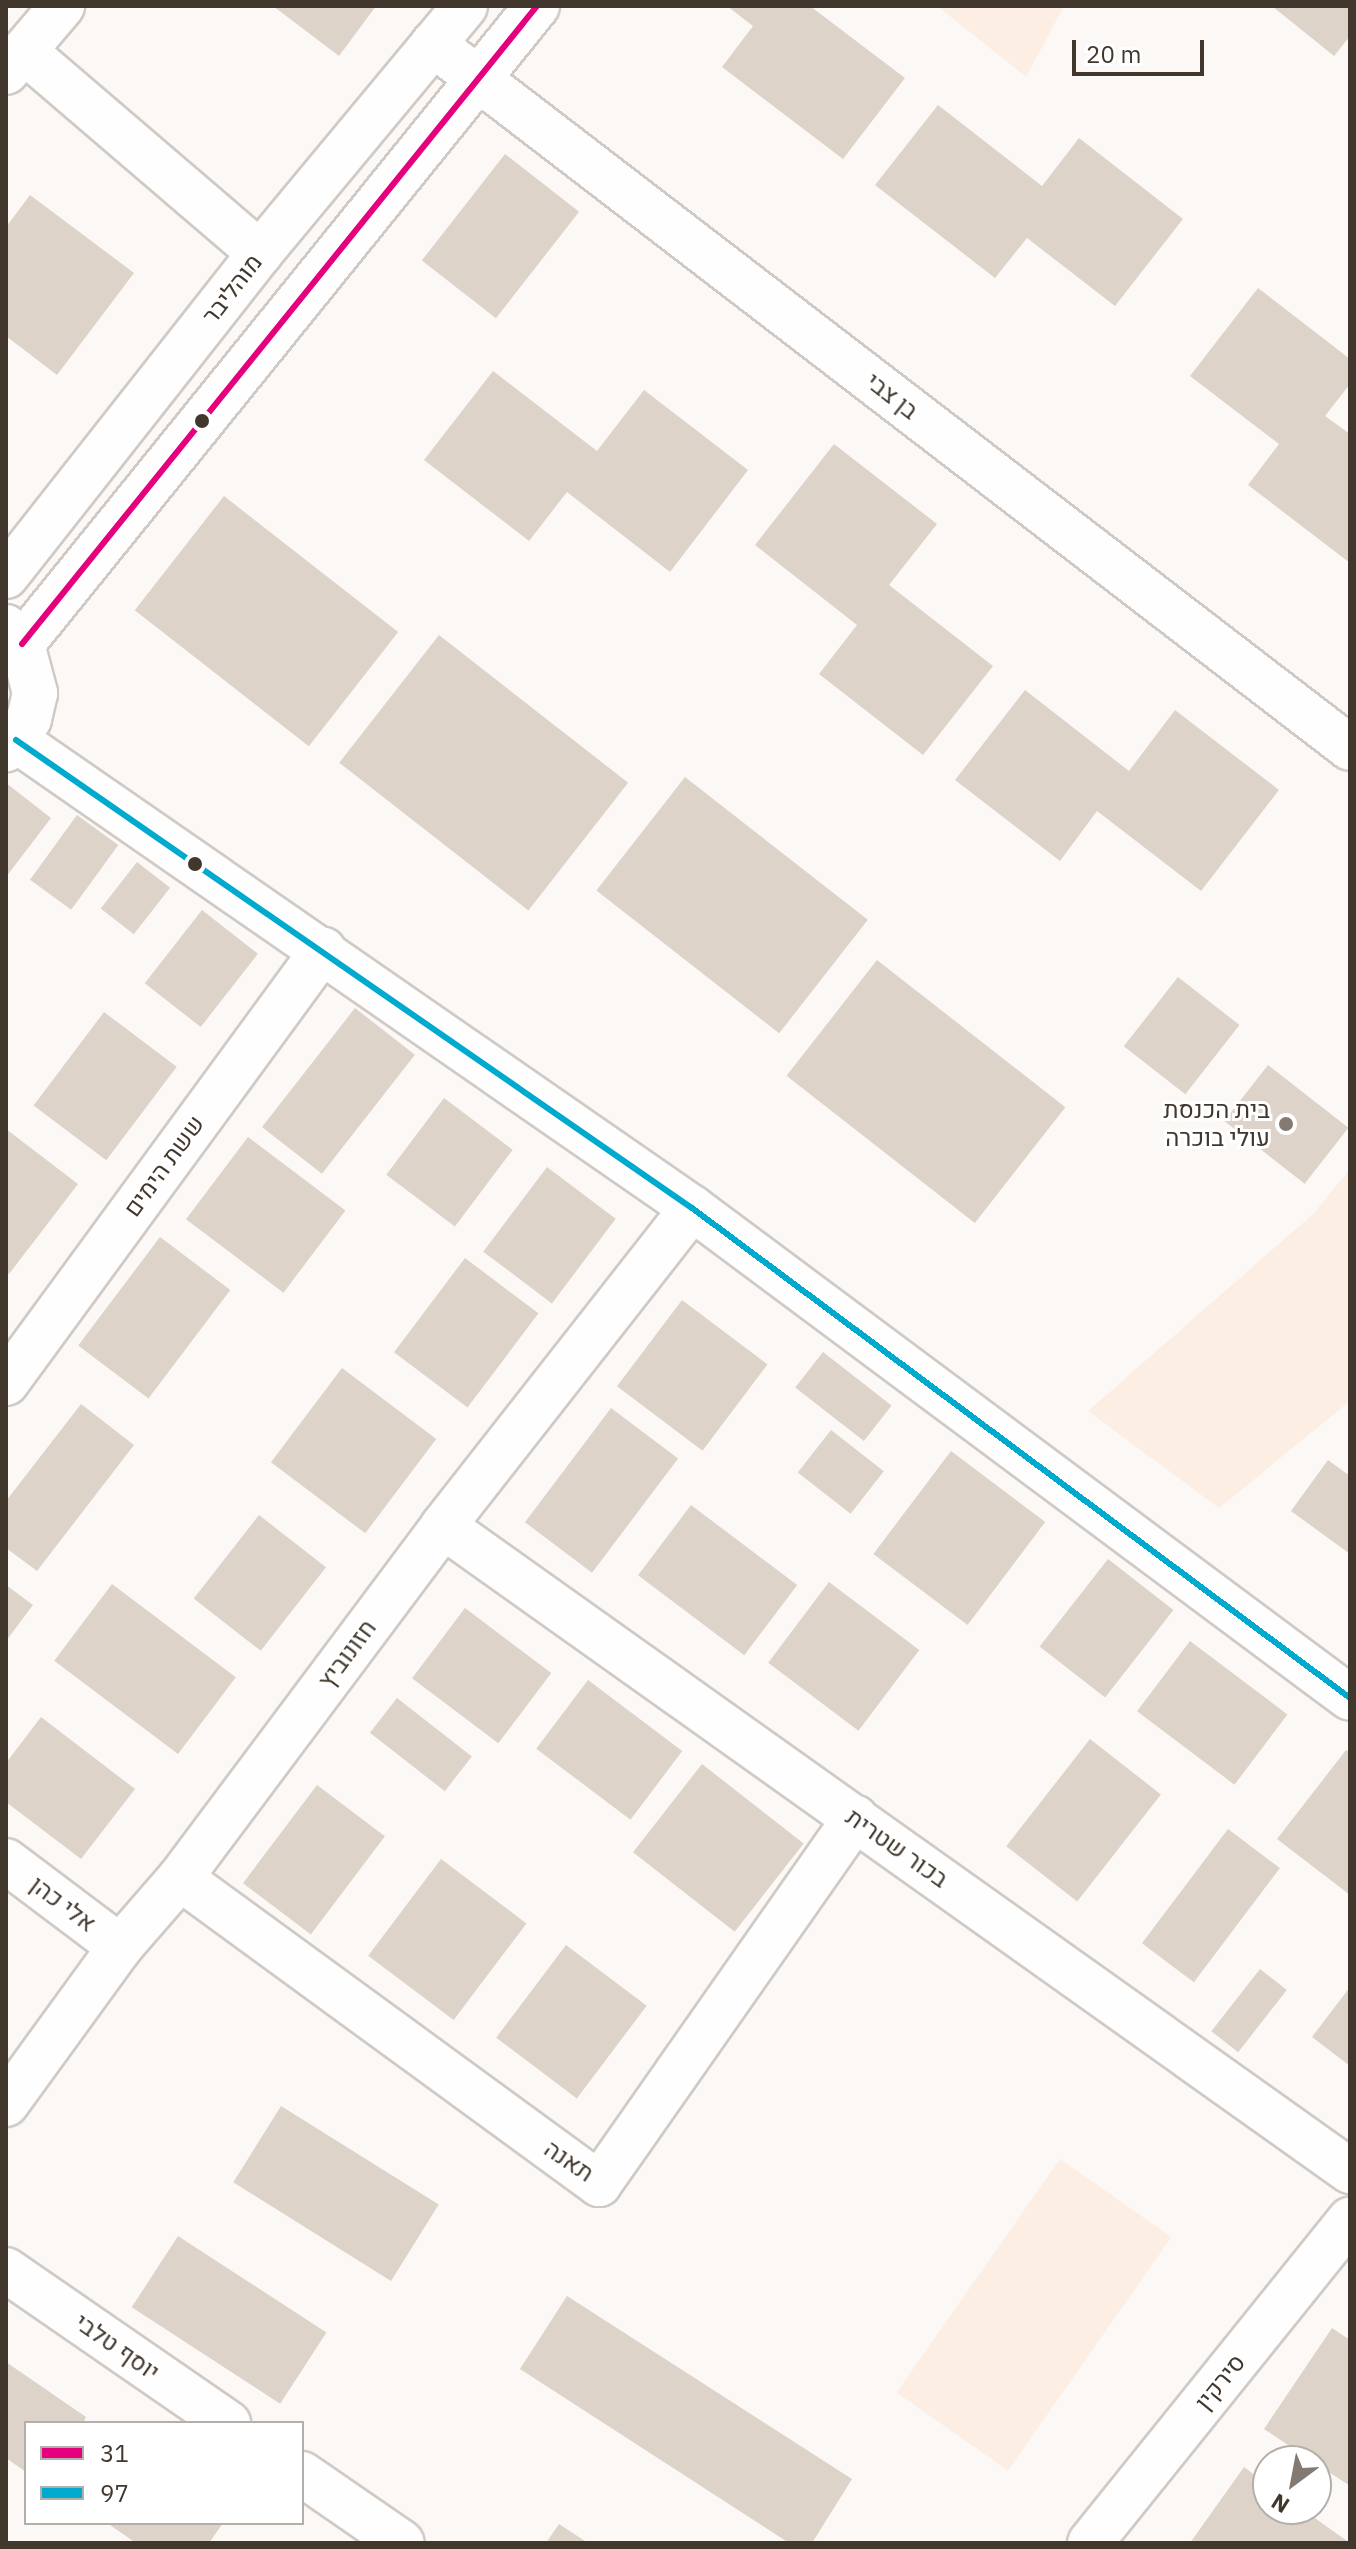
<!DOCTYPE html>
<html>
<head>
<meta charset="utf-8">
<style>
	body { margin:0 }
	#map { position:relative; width:1356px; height:2549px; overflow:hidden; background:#fbf8f6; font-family:"IBM Plex Sans",Heebo,sans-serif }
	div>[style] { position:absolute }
	.green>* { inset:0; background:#fceee2; transform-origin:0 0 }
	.building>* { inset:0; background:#ddd3c9; transform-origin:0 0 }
	.roads { filter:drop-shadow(2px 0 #d1cac4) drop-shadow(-2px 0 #d1cac4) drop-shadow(0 2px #d1cac4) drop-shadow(0 -2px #d1cac4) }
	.minor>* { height:44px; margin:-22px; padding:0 22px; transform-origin:22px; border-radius:22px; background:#fefefe }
	.bus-1>* { height:6px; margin:-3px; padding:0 3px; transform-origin:3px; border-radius:3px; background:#e5007d }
	.bus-2>* { height:6px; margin:-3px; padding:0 3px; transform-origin:3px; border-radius:3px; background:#00a9ce }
	.dots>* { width:22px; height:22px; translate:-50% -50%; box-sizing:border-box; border:4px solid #fff; border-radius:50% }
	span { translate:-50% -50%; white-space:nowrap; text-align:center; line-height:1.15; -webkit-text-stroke:6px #fff; paint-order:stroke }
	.street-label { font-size:24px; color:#42372c }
	.poi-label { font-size:24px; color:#42372c }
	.right { translate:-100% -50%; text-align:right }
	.frame { position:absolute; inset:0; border:8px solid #42372c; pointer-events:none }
	.legend { position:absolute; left:24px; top:2421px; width:280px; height:104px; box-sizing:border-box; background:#fff; border:2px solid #b3afab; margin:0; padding:10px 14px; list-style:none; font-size:24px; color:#42372c }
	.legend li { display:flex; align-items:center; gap:16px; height:40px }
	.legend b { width:40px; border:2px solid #b3afab }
	.north { position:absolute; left:1252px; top:2445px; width:80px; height:80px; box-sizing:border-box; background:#fff; border:2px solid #b3afab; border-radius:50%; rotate:212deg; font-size:22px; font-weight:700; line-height:32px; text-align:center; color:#42372c }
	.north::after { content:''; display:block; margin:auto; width:28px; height:36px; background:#837b73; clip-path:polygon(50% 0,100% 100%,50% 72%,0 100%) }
	.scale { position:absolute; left:1072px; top:40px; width:132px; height:36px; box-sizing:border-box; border:4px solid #42372c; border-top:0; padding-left:10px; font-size:24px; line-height:28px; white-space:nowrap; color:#42372c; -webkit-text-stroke:6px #fff; paint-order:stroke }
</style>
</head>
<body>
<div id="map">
	<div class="green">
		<div style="clip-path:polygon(937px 6px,1064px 6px,1026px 77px)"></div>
		<div style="clip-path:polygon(1350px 1169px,1350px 1401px,1219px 1508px,1088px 1411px,1313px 1214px)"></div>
		<div style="left:1060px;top:2159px;width:136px;height:285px;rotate:35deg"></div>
	</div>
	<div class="building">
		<div style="clip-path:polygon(273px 6px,376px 6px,339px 56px)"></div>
		<div style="clip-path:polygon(727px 6px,810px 6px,905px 78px,843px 159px,722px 67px,753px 26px)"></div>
		<div style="clip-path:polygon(1272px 6px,1350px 6px,1350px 36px,1334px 56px)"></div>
		<div style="clip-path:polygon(938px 105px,1042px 186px,1079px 138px,1183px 219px,1115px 306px,1027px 238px,995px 278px,875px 185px)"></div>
		<div style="left:505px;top:154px;width:94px;height:135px;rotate:38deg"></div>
		<div style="clip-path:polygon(30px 195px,134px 273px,57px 375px,6px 336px,6px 227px)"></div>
		<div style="clip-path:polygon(1258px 288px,1350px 359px,1350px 384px,1325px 416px,1350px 434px,1350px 563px,1248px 485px,1279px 444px,1190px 376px)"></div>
		<div style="clip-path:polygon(493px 371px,597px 451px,644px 390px,748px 470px,670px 572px,567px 492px,529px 541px,424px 460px)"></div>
		<div style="clip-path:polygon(834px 444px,937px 524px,889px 585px,993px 666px,923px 755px,819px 674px,857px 625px,755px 545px)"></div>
		<div style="left:224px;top:496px;width:221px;height:145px;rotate:38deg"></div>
		<div style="left:439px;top:635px;width:240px;height:162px;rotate:38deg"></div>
		<div style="clip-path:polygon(1025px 690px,1129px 771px,1175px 710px,1279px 790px,1201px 891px,1097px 811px,1060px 861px,955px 780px)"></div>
		<div style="left:685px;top:777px;width:232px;height:144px;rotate:38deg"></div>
		<div style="clip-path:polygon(6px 783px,51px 818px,6px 877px)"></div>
		<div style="left:77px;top:815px;width:51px;height:80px;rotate:36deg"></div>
		<div style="left:137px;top:862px;width:42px;height:59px;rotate:38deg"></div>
		<div style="left:202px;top:910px;width:71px;height:93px;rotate:38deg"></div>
		<div style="left:877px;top:960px;width:239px;height:147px;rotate:38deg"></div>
		<div style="left:1178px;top:977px;width:78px;height:88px;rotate:38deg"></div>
		<div style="left:355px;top:1008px;width:76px;height:151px;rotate:38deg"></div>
		<div style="left:104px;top:1012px;width:91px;height:117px;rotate:37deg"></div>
		<div style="left:1268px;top:1065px;width:102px;height:71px;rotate:38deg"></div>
		<div style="left:444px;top:1098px;width:86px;height:96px;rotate:37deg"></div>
		<div style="clip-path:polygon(6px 1129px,78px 1184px,9px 1274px,6px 1272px)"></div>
		<div style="left:248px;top:1137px;width:122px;height:103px;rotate:37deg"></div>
		<div style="left:547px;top:1167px;width:86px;height:106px;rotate:37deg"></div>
		<div style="left:160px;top:1237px;width:88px;height:136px;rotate:37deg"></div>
		<div style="left:465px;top:1258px;width:92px;height:118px;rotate:37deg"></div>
		<div style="left:682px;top:1300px;width:107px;height:108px;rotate:37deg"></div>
		<div style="left:823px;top:1352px;width:87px;height:45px;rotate:38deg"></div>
		<div style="left:342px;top:1368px;width:118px;height:118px;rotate:37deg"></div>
		<div style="clip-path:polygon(81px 1404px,134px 1445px,37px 1571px,6px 1548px,6px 1501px)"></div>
		<div style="left:611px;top:1408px;width:84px;height:143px;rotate:37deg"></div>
		<div style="left:831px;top:1430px;width:67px;height:54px;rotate:38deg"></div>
		<div style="left:951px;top:1451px;width:118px;height:129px;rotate:37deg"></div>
		<div style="clip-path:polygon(1328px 1460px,1350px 1476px,1350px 1554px,1291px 1511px)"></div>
		<div style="left:691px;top:1505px;width:133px;height:88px;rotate:37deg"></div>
		<div style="left:259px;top:1515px;width:85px;height:106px;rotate:38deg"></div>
		<div style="left:1108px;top:1559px;width:83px;height:111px;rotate:38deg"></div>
		<div style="left:829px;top:1582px;width:113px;height:101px;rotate:37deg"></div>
		<div style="left:112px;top:1584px;width:155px;height:96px;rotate:37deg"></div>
		<div style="clip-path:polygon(6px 1585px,33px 1605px,6px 1641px)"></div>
		<div style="left:465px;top:1608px;width:108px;height:88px;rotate:37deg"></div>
		<div style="left:1190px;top:1641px;width:122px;height:88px;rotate:37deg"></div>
		<div style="left:588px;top:1680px;width:118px;height:86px;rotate:37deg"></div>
		<div style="left:397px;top:1698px;width:95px;height:44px;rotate:38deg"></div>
		<div style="clip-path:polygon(41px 1717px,135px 1789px,81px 1859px,6px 1802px,6px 1763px)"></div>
		<div style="left:1090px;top:1739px;width:90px;height:136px;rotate:38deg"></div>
		<div style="clip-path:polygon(1346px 1750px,1350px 1753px,1350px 1895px,1277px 1839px)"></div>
		<div style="left:702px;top:1764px;width:129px;height:112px;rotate:38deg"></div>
		<div style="left:317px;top:1785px;width:85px;height:123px;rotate:37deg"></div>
		<div style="left:1228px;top:1829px;width:65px;height:143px;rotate:37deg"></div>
		<div style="left:441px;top:1859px;width:107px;height:121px;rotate:37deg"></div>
		<div style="left:566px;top:1945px;width:101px;height:116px;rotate:37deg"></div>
		<div style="left:1260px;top:1969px;width:34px;height:79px;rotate:38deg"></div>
		<div style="clip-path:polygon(1350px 1987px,1350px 2066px,1312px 2037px)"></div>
		<div style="left:281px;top:2106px;width:186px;height:90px;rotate:32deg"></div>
		<div style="left:178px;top:2236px;width:177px;height:85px;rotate:33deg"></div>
		<div style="clip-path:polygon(567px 2296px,852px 2479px,812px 2543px,789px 2543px,520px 2369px)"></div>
		<div style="clip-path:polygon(1332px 2328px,1350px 2340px,1350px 2486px,1264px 2429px)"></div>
		<div style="clip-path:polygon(6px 2362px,86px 2417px,83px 2423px,26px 2423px,26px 2472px,6px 2458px)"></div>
		<div style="clip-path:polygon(1244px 2467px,1268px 2485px,1268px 2509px,1302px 2509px,1350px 2543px,1190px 2543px)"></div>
		<div style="clip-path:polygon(107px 2523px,223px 2523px,209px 2543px,136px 2543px)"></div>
		<div style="clip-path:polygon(559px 2524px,588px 2543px,546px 2543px)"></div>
	</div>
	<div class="roads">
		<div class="minor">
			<div style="left:433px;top:44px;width:1156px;rotate:37.51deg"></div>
			<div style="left:24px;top:51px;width:311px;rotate:40.6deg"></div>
			<div style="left:6px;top:72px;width:87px;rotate:-49.7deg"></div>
			<div style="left:6px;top:576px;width:411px;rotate:-51.8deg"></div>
			<div style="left:260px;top:253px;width:321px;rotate:-50.3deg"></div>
			<div style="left:6px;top:627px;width:23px;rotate:47deg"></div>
			<div style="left:22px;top:644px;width:51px;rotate:75.1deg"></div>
			<div style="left:35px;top:693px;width:27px;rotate:103deg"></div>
			<div style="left:29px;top:719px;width:38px;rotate:127deg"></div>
			<div style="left:22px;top:644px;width:820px;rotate:-51.09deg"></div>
			<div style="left:16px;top:740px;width:822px;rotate:34.7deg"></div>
			<div style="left:692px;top:1208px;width:820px;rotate:36.67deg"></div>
			<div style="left:6px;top:1383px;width:537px;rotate:-53.79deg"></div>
			<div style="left:443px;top:1526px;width:1113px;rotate:35.42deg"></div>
			<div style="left:6px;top:1861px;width:143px;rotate:37deg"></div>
			<div style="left:180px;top:1878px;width:519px;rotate:36.14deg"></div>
			<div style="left:599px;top:2184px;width:447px;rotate:-55deg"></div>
			<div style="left:6px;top:2104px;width:194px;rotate:-54deg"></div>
			<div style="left:120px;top:1947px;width:91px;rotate:-49deg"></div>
			<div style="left:180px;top:1878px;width:439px;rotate:-53.2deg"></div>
			<div style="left:443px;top:1526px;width:404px;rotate:-51.9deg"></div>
			<div style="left:6px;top:2270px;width:270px;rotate:34.6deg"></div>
			<div style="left:302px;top:2474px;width:121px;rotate:34.6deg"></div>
			<div style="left:1090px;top:2543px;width:415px;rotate:-51.2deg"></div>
		</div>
	</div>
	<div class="bus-1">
		<div style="left:22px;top:644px;width:820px;rotate:-51.09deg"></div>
	</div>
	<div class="bus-2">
		<div style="left:16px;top:740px;width:822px;rotate:34.7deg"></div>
		<div style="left:692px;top:1208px;width:820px;rotate:36.67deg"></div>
	</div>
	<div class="dots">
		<div style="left:202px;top:421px;background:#42372c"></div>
		<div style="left:195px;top:864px;background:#42372c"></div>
		<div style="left:1286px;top:1124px;background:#837b73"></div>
	</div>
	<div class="street-label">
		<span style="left:232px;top:289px;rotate:-52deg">מוהליבר</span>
		<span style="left:892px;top:396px;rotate:38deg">בן צבי</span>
		<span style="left:164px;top:1166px;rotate:-54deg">ששת הימים</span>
		<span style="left:347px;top:1654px;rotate:-53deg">חזונוביץ</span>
		<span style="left:897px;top:1848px;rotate:35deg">בכור שטרית</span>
		<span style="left:63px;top:1904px;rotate:37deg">אלי כהן</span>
		<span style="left:569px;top:2161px;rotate:34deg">תאנה</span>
		<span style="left:117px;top:2347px;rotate:35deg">יוסף טלבי</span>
		<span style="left:1220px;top:2382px;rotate:-51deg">סירקין</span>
	</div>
	<div class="poi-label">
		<span class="right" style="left:1270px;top:1124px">בית הכנסת<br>עולי בוכרה</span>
	</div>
	<div class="frame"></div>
	<ul class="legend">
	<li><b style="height:10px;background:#e5007d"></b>31</li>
	<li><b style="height:10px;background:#00a9ce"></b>97</li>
	</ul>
	<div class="north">N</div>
	<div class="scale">20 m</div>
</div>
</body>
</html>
